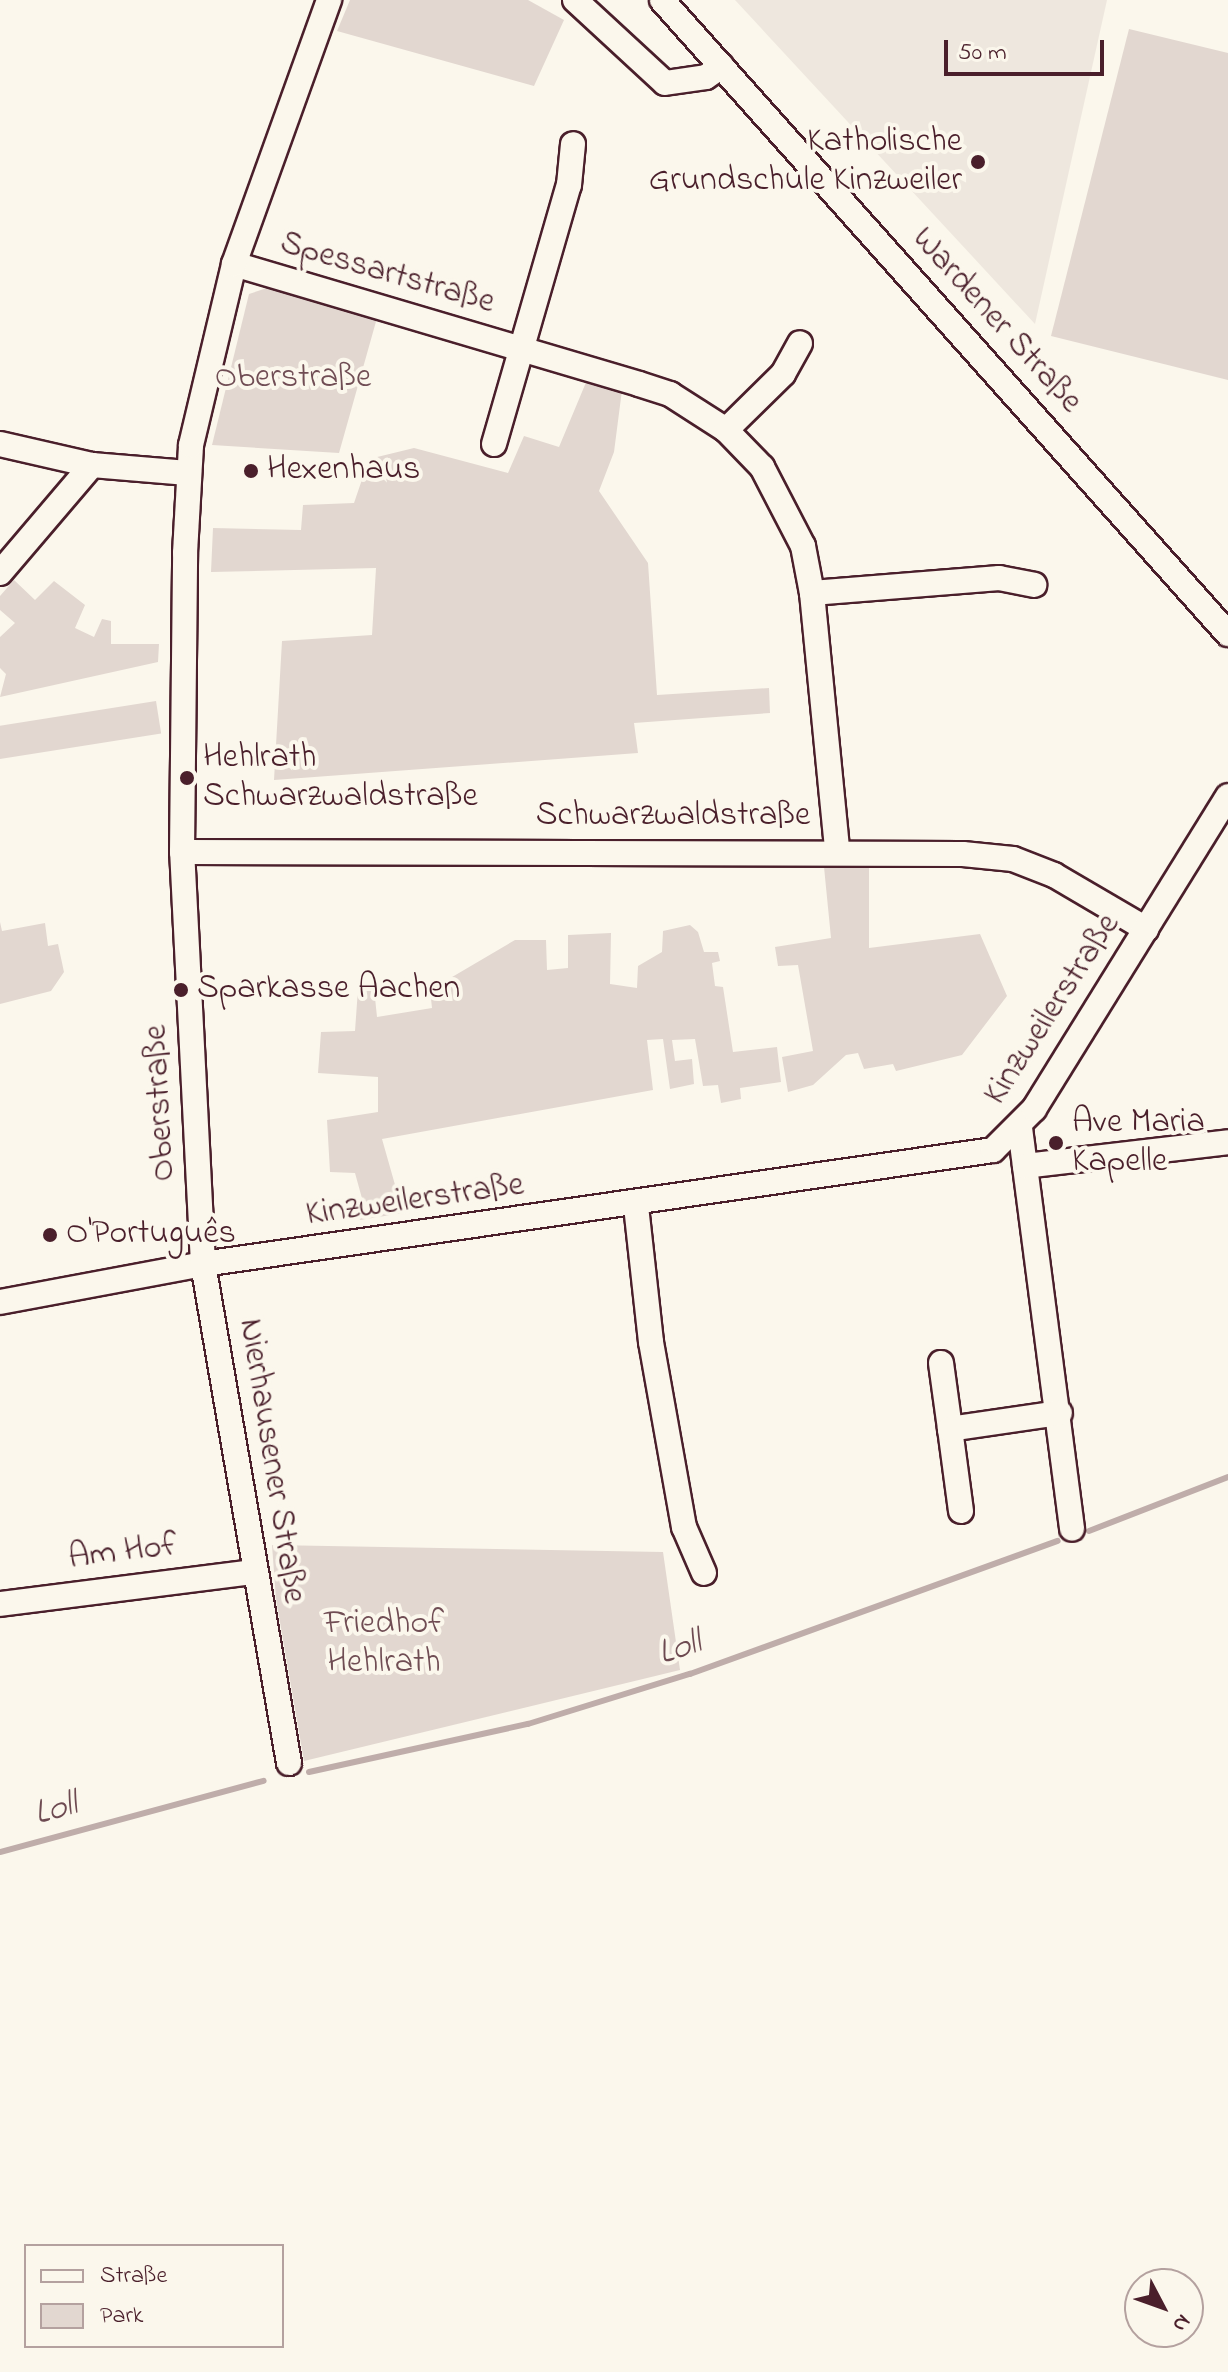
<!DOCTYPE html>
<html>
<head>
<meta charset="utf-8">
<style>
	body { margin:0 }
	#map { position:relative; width:1228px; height:2372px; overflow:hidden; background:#fbf7ec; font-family:"Indie Flower",sans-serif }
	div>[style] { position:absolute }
	.built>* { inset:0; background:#eee7de }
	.green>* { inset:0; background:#e2d7d0; transform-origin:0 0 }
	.stream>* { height:6px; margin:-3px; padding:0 3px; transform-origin:3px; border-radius:3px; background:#bfadaa }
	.roads { filter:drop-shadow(2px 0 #4a1f2b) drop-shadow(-2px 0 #4a1f2b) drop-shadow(0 2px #4a1f2b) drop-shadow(0 -2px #4a1f2b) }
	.minor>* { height:24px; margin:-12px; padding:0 12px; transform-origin:12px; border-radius:12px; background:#fbf7ec }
	.dots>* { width:22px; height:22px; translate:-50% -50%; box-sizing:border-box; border:4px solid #fbf7ec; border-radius:50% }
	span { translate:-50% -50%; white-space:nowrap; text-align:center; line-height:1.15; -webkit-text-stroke:8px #fbf7ec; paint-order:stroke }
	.poi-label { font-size:34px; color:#4a1f2b }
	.right { translate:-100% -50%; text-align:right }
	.left { translate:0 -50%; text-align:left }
	.street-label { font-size:34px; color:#4a1f2b }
	.park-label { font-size:34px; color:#704d54 }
	.water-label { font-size:36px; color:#6d4a51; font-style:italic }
	.legend { position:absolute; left:24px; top:2244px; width:260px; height:104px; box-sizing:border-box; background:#fbf7ec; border:2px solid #b4a19f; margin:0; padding:10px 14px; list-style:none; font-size:24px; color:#4a1f2b }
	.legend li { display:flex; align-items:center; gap:16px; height:40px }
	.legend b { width:40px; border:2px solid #b4a19f }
	.north { position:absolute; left:1124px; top:2268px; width:80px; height:80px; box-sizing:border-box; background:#fbf7ec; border:2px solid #b4a19f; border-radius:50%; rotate:131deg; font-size:22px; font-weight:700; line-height:32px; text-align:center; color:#4a1f2b }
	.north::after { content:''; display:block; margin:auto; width:28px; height:36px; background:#4a1f2b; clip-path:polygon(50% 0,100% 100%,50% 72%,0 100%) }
	.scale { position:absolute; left:944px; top:40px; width:160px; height:36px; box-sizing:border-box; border:4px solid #4a1f2b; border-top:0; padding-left:10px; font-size:24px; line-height:28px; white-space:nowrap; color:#4a1f2b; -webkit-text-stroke:6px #fbf7ec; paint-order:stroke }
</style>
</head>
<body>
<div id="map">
	<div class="built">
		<div style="clip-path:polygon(735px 0,1107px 0,1035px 324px)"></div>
	</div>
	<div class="green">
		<div style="clip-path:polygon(350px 0,528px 0,564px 20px,534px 86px,337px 31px)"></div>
		<div style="clip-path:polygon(1129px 29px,1228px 53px,1228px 380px,1051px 336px)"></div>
		<div style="clip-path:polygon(267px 288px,377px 318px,339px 453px,212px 445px,249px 294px)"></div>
		<div style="clip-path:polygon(587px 380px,622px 390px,614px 452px,599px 491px,648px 563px,657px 695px,769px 688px,770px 713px,634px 723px,638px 753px,274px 780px,282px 641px,372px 635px,376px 568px,211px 572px,213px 528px,301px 530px,303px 505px,354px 503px,369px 459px,414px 448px,508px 473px,524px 436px,559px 447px)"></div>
		<div style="clip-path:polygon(14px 580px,35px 600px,54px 581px,85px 605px,75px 628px,94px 637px,102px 619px,111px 621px,111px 644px,159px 644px,158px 662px,0 697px,6px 674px,0 668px,0 637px,15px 623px,0 610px,0 596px)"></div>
		<div style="left:156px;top:701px;width:33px;height:164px;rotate:81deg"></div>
		<div style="clip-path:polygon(824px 867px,869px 867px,869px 948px,980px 934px,1007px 996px,962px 1055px,896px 1071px,893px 1064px,864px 1069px,858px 1053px,846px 1055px,813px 1085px,788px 1092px,782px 1057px,813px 1051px,798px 965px,778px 966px,775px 947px,831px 938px)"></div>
		<div style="clip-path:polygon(0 922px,2px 931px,45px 923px,48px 946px,58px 944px,64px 972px,51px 991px,0 1004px)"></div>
		<div style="clip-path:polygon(690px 925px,698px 932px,704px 952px,718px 952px,720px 961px,712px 963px,715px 986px,723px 987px,733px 1052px,777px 1047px,781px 1082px,740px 1088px,741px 1099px,721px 1103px,718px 1085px,703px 1086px,695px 1039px,672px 1040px,675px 1061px,692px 1059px,694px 1084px,670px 1089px,663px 1039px,647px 1040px,653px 1090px,382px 1139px,403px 1213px,360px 1220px,355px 1204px,363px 1202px,355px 1173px,330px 1172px,327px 1120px,378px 1112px,378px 1077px,318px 1073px,321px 1032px,355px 1031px,358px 989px,374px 988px,377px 1017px,432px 1008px,430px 990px,515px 940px,546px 940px,547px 970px,568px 968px,568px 935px,611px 933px,610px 984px,637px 988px,638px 966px,662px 952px,663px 931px)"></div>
		<div style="clip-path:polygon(272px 1545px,663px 1552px,680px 1670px,304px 1761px,276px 1599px)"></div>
	</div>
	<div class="stream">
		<div style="left:1089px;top:1531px;width:149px;rotate:-21.2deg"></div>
		<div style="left:309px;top:1772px;width:224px;rotate:-12.4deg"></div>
		<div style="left:528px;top:1724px;width:170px;rotate:-17.2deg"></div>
		<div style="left:690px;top:1674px;width:391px;rotate:-19.9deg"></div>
		<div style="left:0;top:1852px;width:273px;rotate:-15.1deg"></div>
	</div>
	<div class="roads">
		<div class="minor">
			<div style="left:575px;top:0;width:122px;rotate:42.7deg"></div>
			<div style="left:665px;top:83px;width:41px;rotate:-8.3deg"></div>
			<div style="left:706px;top:77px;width:19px;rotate:-35deg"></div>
			<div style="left:662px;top:0;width:850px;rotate:48.24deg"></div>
			<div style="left:234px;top:264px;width:422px;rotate:16.5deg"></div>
			<div style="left:639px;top:384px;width:33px;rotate:18deg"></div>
			<div style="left:670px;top:394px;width:67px;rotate:32.7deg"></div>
			<div style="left:726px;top:430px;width:52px;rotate:45.8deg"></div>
			<div style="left:762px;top:467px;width:89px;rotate:62.6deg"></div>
			<div style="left:803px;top:546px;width:48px;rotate:79.2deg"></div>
			<div style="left:812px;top:593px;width:258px;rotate:84.4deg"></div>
			<div style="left:726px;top:430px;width:80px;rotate:-44.5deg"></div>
			<div style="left:783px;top:374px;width:35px;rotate:-61deg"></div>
			<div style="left:0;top:444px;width:94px;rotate:12.9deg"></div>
			<div style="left:92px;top:465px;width:96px;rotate:4.8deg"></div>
			<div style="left:494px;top:444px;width:270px;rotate:-73.9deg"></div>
			<div style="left:569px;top:185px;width:41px;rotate:-84.4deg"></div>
			<div style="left:0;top:573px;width:142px;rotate:-49.6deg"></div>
			<div style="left:812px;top:593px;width:188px;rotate:-4.6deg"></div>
			<div style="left:999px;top:578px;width:36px;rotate:11deg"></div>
			<div style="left:182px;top:852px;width:781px;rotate:0.15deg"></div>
			<div style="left:963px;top:854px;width:50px;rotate:5.7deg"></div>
			<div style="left:1013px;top:859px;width:44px;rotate:21.3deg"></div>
			<div style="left:1054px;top:875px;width:107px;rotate:30.4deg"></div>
			<div style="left:1020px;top:1128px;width:404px;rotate:82.6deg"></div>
			<div style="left:1025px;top:1166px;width:204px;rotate:-6.7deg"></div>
			<div style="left:636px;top:1206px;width:137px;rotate:83.7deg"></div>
			<div style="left:651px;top:1342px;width:188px;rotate:79.9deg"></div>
			<div style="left:684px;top:1527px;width:50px;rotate:66.5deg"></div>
			<div style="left:0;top:1302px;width:207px;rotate:-10.6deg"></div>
			<div style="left:203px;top:1264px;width:798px;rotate:-8.21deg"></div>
			<div style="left:993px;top:1150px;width:58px;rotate:-45deg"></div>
			<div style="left:1034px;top:1109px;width:368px;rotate:-58.2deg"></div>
			<div style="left:941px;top:1363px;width:67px;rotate:82.2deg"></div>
			<div style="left:961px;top:1511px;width:83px;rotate:-97.6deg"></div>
			<div style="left:950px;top:1429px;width:111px;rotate:-8.3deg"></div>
			<div style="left:0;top:1604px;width:256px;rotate:-7.2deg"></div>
			<div style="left:289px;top:1763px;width:506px;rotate:-99.78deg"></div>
			<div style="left:203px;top:1264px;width:413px;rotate:-92.9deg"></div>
			<div style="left:182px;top:852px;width:299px;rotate:-89.4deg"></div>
			<div style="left:185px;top:553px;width:108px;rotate:-86.8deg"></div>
			<div style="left:191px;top:445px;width:186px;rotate:-76.6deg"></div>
			<div style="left:234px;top:264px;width:281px;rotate:-70.2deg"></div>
		</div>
	</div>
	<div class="dots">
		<div style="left:978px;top:162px;background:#4a1f2b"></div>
		<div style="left:251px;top:471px;background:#4a1f2b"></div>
		<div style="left:187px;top:778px;background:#4a1f2b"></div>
		<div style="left:181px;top:990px;background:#4a1f2b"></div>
		<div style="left:1056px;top:1143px;background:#4a1f2b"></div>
		<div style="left:50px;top:1235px;background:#4a1f2b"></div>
	</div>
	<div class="poi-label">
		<span class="right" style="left:962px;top:162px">Katholische<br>Grundschule Kinzweiler</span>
		<span class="left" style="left:267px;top:471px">Hexenhaus</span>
		<span class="left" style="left:203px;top:778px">Hehlrath<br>Schwarzwaldstraße</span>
		<span class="left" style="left:197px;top:990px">Sparkasse Aachen</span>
		<span class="left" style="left:1072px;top:1143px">Ave Maria<br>Kapelle</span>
		<span class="left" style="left:66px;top:1235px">O'Português</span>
	</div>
	<div class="street-label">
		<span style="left:387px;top:274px;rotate:16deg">Spessartstraße</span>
		<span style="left:996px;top:321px;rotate:48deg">Wardener Straße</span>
		<span style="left:673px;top:817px">Schwarzwaldstraße</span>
		<span style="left:1053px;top:1010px;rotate:-57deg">Kinzweilerstraße</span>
		<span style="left:161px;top:1103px;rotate:-93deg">Oberstraße</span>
		<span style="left:415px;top:1201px;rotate:-8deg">Kinzweilerstraße</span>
		<span style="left:271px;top:1461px;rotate:81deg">Nierhausener Straße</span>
		<span style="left:123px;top:1553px;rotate:-7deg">Am Hof</span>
	</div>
	<div class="park-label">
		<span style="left:293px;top:379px">Oberstraße</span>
		<span style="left:384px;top:1644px">Friedhof<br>Hehlrath</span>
	</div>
	<div class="water-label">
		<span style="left:680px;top:1649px;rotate:-18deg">Loll</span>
		<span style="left:56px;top:1810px;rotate:-15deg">Loll</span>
	</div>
	<ul class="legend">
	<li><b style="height:10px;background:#fbf7ec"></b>Straße</li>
	<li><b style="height:22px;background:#e2d7d0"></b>Park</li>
	</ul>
	<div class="north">N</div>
	<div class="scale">50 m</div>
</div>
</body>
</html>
